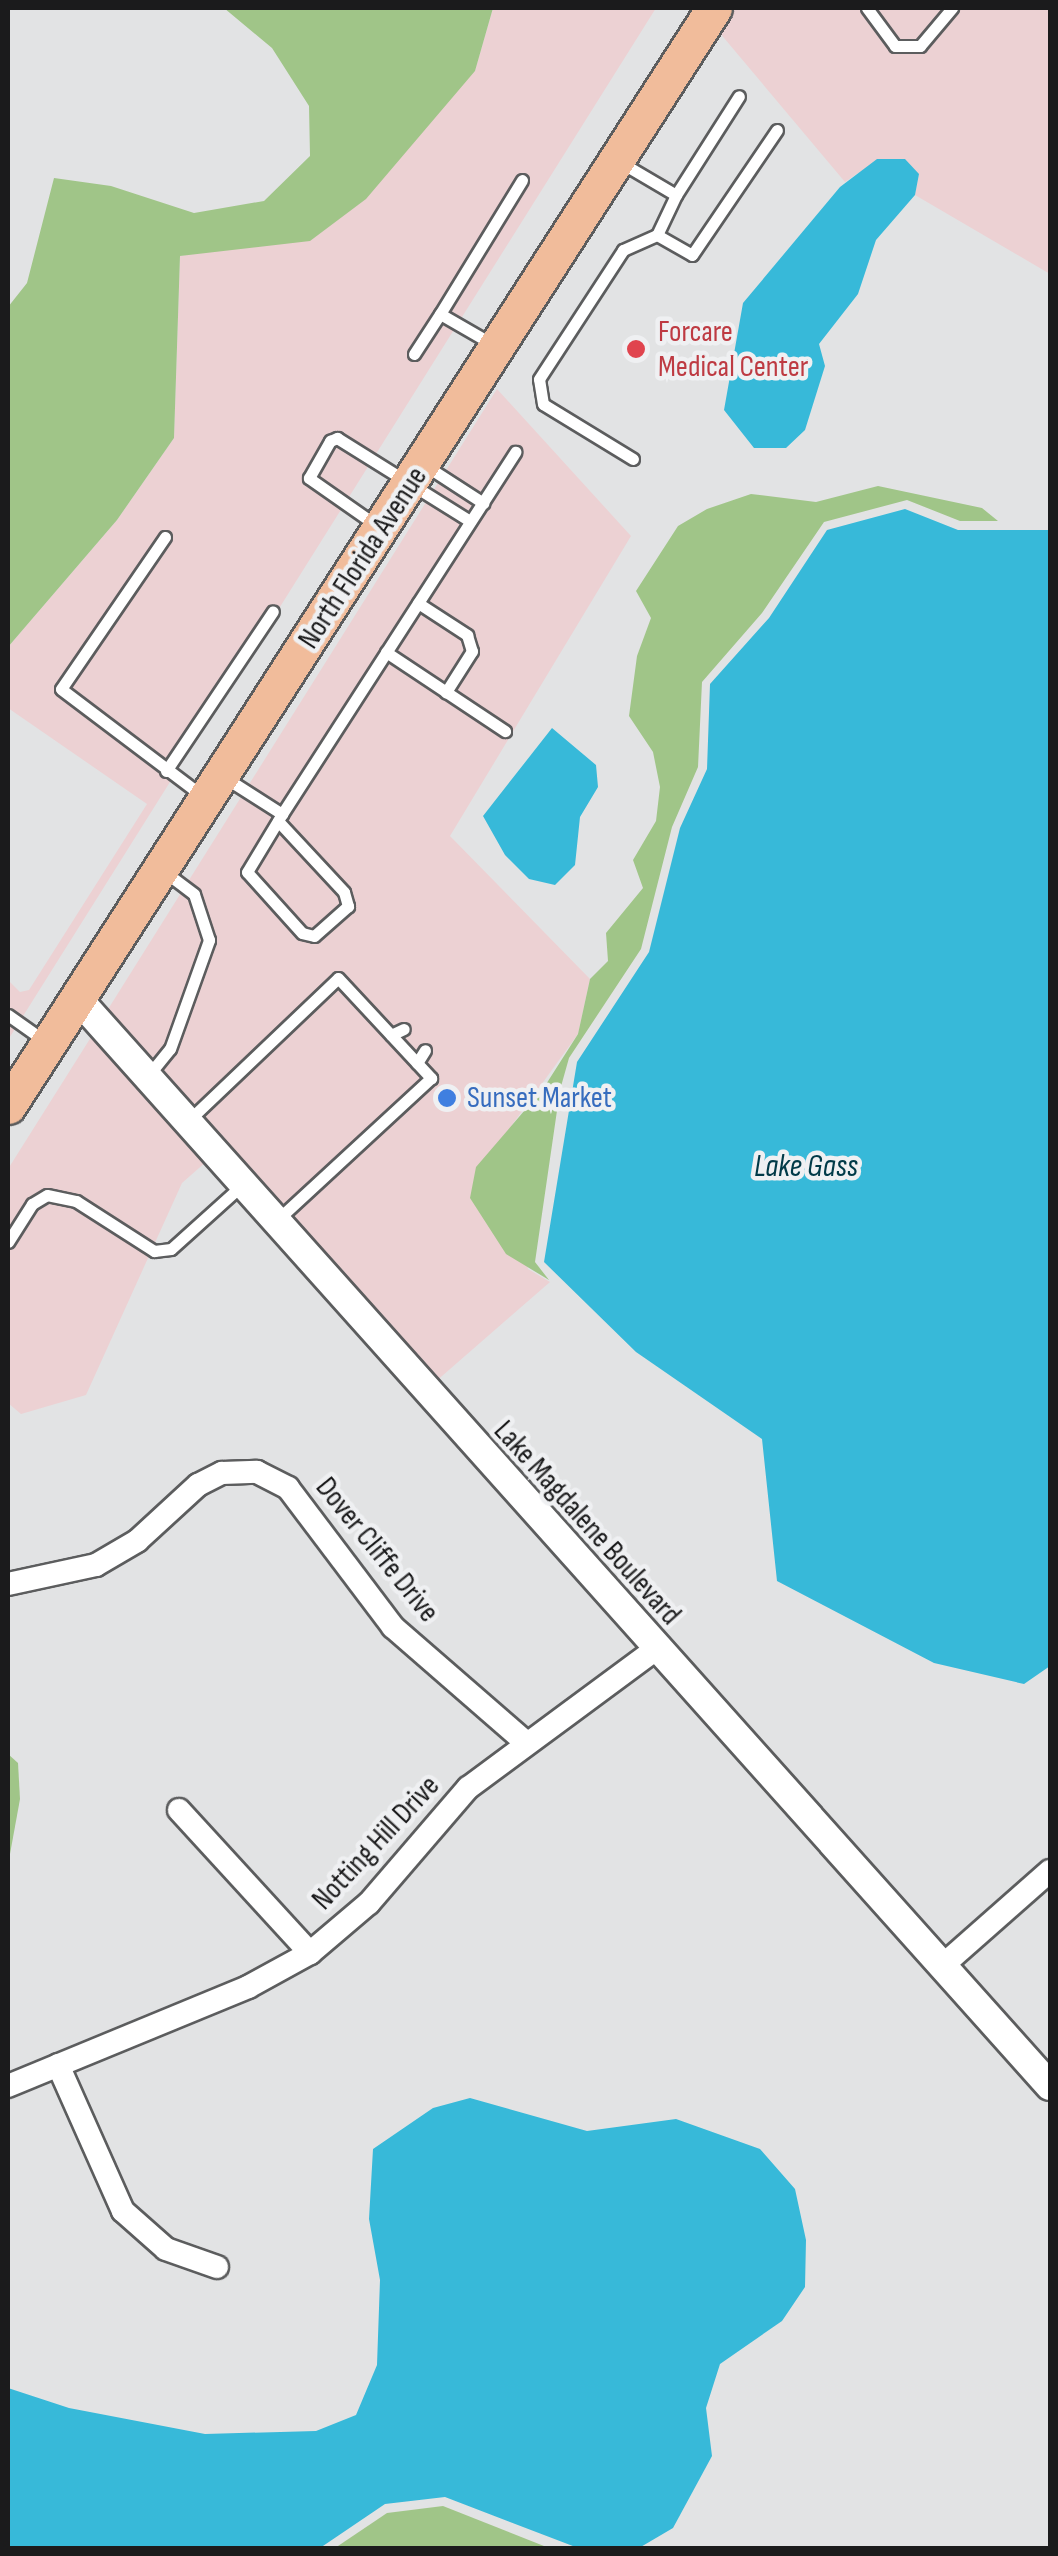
<!DOCTYPE html>
<html>
<head>
<meta charset="utf-8">
<style>
	body { margin:0 }
	#map { position:relative; width:1058px; height:2556px; overflow:hidden; background:#e2e3e4; font-family:"Sofia Sans Condensed",sans-serif }
	div>[style] { position:absolute }
	.commercial>* { inset:0; background:#ecd1d3 }
	.green>* { inset:0; background:#a0c588 }
	.water>* { inset:0; background:#37b9d9 }
	.roads { filter:drop-shadow(2px 0 #5c5d5e) drop-shadow(-2px 0 #5c5d5e) drop-shadow(0 2px #5c5d5e) drop-shadow(0 -2px #5c5d5e) }
	.service>* { height:11px; margin:-5.5px; padding:0 5.5px; transform-origin:5.5px; border-radius:5.5px; background:#fff }
	.minor>* { height:22px; margin:-11px; padding:0 11px; transform-origin:11px; border-radius:11px; background:#fff }
	.tertiary>* { height:28px; margin:-14px; padding:0 14px; transform-origin:14px; border-radius:14px; background:#fff }
	.primary>* { height:35px; margin:-17.5px; padding:0 17.5px; transform-origin:17.5px; border-radius:17.5px; background:#f1bc9b }
	.dots>* { width:28px; height:28px; translate:-50% -50%; box-sizing:border-box; border:5px solid #eff0f2; border-radius:50% }
	span { translate:-50% -50%; white-space:nowrap; text-align:center; line-height:1.15; -webkit-text-stroke:9px #eff0f2; paint-order:stroke }
	.health-label { font-size:30px; color:#be3a42 }
	.left { translate:0 -50%; text-align:left }
	.street-label { font-size:30px; color:#1b1b1c }
	.shop-label { font-size:30px; color:#366cbe }
	.water-label { font-size:32px; color:#003a48; font-style:italic }
	.frame { position:absolute; inset:0; border:10px solid #1b1b1c; pointer-events:none }
</style>
</head>
<body>
<div id="map">
	<div class="commercial">
		<div style="clip-path:polygon(493px 8px,656px 8px,8px 1040px,8px 980px,20px 992px,29px 990px,147px 804px,8px 708px,8px 647px,117px 520px,174px 438px,180px 256px,240px 246px,475px 71px)"></div>
		<div style="clip-path:polygon(733px 8px,1050px 8px,1050px 274px,915px 195px,919px 174px,858px 173px,845px 182px,719px 32px)"></div>
		<div style="clip-path:polygon(497px 389px,631px 536px,450px 836px,590px 979px,578px 1034px,512px 1125px,528px 1269px,550px 1282px,434px 1383px,105px 1014px)"></div>
		<div style="clip-path:polygon(93px 1034px,207px 1161px,182px 1183px,86px 1395px,21px 1414px,8px 1403px,8px 1169px)"></div>
	</div>
	<div class="green">
		<div style="clip-path:polygon(224px 8px,493px 8px,475px 71px,366px 199px,310px 241px,180px 256px,174px 438px,117px 520px,8px 647px,8px 307px,27px 283px,54px 178px,111px 186px,194px 213px,264px 201px,310px 156px,309px 106px,272px 48px)"></div>
		<div style="clip-path:polygon(878px 486px,982px 508px,998px 521px,960px 521px,907px 500px,824px 522px,762px 613px,702px 682px,698px 767px,672px 827px,641px 949px,569px 1058px,560px 1090px,535px 1262px,549px 1280px,506px 1254px,470px 1198px,476px 1167px,543px 1089px,578px 1034px,590px 979px,608px 961px,606px 933px,643px 888px,633px 860px,656px 821px,660px 787px,653px 752px,629px 716px,637px 656px,651px 618px,636px 591px,678px 526px,707px 509px,751px 494px,816px 502px)"></div>
		<div style="clip-path:polygon(8px 1754px,18px 1763px,20px 1799px,8px 1865px)"></div>
		<div style="clip-path:polygon(443px 2506px,549px 2548px,335px 2548px,387px 2513px)"></div>
	</div>
	<div class="water">
		<div style="clip-path:polygon(877px 159px,905px 159px,919px 174px,915px 195px,876px 240px,858px 294px,819px 344px,825px 366px,805px 430px,786px 448px,754px 448px,724px 410px,743px 303px,840px 187px)"></div>
		<div style="clip-path:polygon(905px 509px,958px 530px,1050px 530px,1050px 1666px,1024px 1684px,934px 1663px,777px 1581px,762px 1439px,636px 1352px,544px 1262px,577px 1062px,649px 952px,680px 828px,707px 769px,710px 684px,769px 618px,827px 530px)"></div>
		<div style="clip-path:polygon(552px 728px,596px 765px,598px 787px,580px 817px,575px 865px,555px 885px,529px 879px,505px 855px,483px 816px)"></div>
		<div style="clip-path:polygon(470px 2098px,587px 2131px,676px 2119px,760px 2149px,795px 2189px,806px 2240px,805px 2287px,782px 2321px,720px 2364px,706px 2408px,712px 2456px,673px 2528px,639px 2548px,578px 2548px,445px 2497px,385px 2504px,320px 2548px,8px 2548px,8px 2388px,69px 2408px,205px 2434px,316px 2431px,356px 2415px,377px 2365px,380px 2280px,369px 2219px,373px 2149px,433px 2108px)"></div>
	</div>
	<div class="roads">
		<div class="service">
			<div style="left:867px;top:8px;width:47px;rotate:53.6deg"></div>
			<div style="left:895px;top:46px;width:25px"></div>
			<div style="left:920px;top:46px;width:50px;rotate:-49.9deg"></div>
			<div style="left:620px;top:162px;width:65px;rotate:30.5deg"></div>
			<div style="left:676px;top:195px;width:44px;rotate:115.4deg"></div>
			<div style="left:657px;top:235px;width:40px;rotate:29.7deg"></div>
			<div style="left:692px;top:255px;width:151px;rotate:-55.8deg"></div>
			<div style="left:676px;top:195px;width:117px;rotate:-57.5deg"></div>
			<div style="left:494px;top:345px;width:62px;rotate:-150.1deg"></div>
			<div style="left:440px;top:314px;width:157px;rotate:-58.5deg"></div>
			<div style="left:414px;top:354px;width:48px;rotate:-57deg"></div>
			<div style="left:633px;top:459px;width:105px;rotate:-148.6deg"></div>
			<div style="left:543px;top:404px;width:25px;rotate:-99deg"></div>
			<div style="left:539px;top:379px;width:154px;rotate:-56.9deg"></div>
			<div style="left:623px;top:250px;width:37px;rotate:-24deg"></div>
			<div style="left:423px;top:464px;width:72px;rotate:33deg"></div>
			<div style="left:376px;top:525px;width:82px;rotate:-145deg"></div>
			<div style="left:309px;top:478px;width:43px;rotate:-60.4deg"></div>
			<div style="left:330px;top:441px;width:8px;rotate:-23deg"></div>
			<div style="left:337px;top:438px;width:157px;rotate:32deg"></div>
			<div style="left:165px;top:537px;width:184px;rotate:124.4deg"></div>
			<div style="left:61px;top:689px;width:176px;rotate:37.1deg"></div>
			<div style="left:418px;top:603px;width:59px;rotate:33.1deg"></div>
			<div style="left:467px;top:635px;width:17px;rotate:73deg"></div>
			<div style="left:472px;top:651px;width:49px;rotate:122.4deg"></div>
			<div style="left:386px;top:652px;width:143px;rotate:33.6deg"></div>
			<div style="left:166px;top:771px;width:192px;rotate:-56.2deg"></div>
			<div style="left:224px;top:777px;width:69px;rotate:32.5deg"></div>
			<div style="left:282px;top:814px;width:431px;rotate:-57.2deg"></div>
			<div style="left:278px;top:821px;width:97px;rotate:47.1deg"></div>
			<div style="left:344px;top:892px;width:15px;rotate:74deg"></div>
			<div style="left:348px;top:906px;width:45px;rotate:138.6deg"></div>
			<div style="left:314px;top:936px;width:12px;rotate:-166deg"></div>
			<div style="left:302px;top:933px;width:82px;rotate:-132deg"></div>
			<div style="left:247px;top:872px;width:68px;rotate:-58.9deg"></div>
			<div style="left:8px;top:1015px;width:45px;rotate:35.1deg"></div>
			<div style="left:391px;top:1035px;width:14px;rotate:-25deg"></div>
			<div style="left:417px;top:1063px;width:15px;rotate:-58deg"></div>
			<div style="left:147px;top:1077px;width:36px;rotate:-51deg"></div>
			<div style="left:170px;top:1049px;width:116px;rotate:-70.3deg"></div>
			<div style="left:209px;top:940px;width:48px;rotate:-108.1deg"></div>
			<div style="left:194px;top:894px;width:35px;rotate:-143deg"></div>
			<div style="left:188px;top:1121px;width:207px;rotate:-43.6deg"></div>
			<div style="left:338px;top:978px;width:137px;rotate:47.1deg"></div>
			<div style="left:431px;top:1078px;width:211px;rotate:137.3deg"></div>
			<div style="left:8px;top:1242px;width:45px;rotate:-57.7deg"></div>
			<div style="left:32px;top:1204px;width:17px;rotate:-31deg"></div>
			<div style="left:47px;top:1195px;width:30px;rotate:12deg"></div>
			<div style="left:76px;top:1201px;width:93px;rotate:32.7deg"></div>
			<div style="left:154px;top:1251px;width:17px;rotate:-7deg"></div>
			<div style="left:171px;top:1249px;width:96px;rotate:-42deg"></div>
		</div>
		<div class="minor">
			<div style="left:8px;top:1584px;width:90px;rotate:-12.2deg"></div>
			<div style="left:96px;top:1565px;width:48px;rotate:-30.3deg"></div>
			<div style="left:137px;top:1541px;width:83px;rotate:-42.6deg"></div>
			<div style="left:198px;top:1485px;width:27px;rotate:-27deg"></div>
			<div style="left:222px;top:1473px;width:35px;rotate:-2deg"></div>
			<div style="left:257px;top:1472px;width:35px;rotate:27deg"></div>
			<div style="left:288px;top:1488px;width:174px;rotate:52.9deg"></div>
			<div style="left:393px;top:1627px;width:174px;rotate:41deg"></div>
			<div style="left:179px;top:1810px;width:194px;rotate:47.5deg"></div>
			<div style="left:941px;top:1967px;width:145px;rotate:-41.4deg"></div>
			<div style="left:58px;top:2065px;width:160px;rotate:66deg"></div>
			<div style="left:123px;top:2211px;width:57px;rotate:41.5deg"></div>
			<div style="left:166px;top:2249px;width:54px;rotate:19.4deg"></div>
			<div style="left:8px;top:2086px;width:260px;rotate:-22.4deg"></div>
			<div style="left:248px;top:1987px;width:71px;rotate:-28.7deg"></div>
			<div style="left:310px;top:1953px;width:77px;rotate:-40.3deg"></div>
			<div style="left:369px;top:1903px;width:152px;rotate:-49.3deg"></div>
			<div style="left:468px;top:1788px;width:234px;rotate:-36.5deg"></div>
		</div>
		<div class="tertiary">
			<div style="left:78px;top:999px;width:1458px;rotate:48.2deg"></div>
		</div>
		<div class="primary">
			<div style="left:8px;top:1106px;width:1305px;rotate:-57.26deg"></div>
		</div>
	</div>
	<div class="dots">
		<div style="left:636px;top:349px;background:#e0444e"></div>
		<div style="left:447px;top:1098px;background:#3f7fe0"></div>
	</div>
	<div class="health-label">
		<span class="left" style="left:658px;top:349px">Forcare<br>Medical Center</span>
	</div>
	<div class="street-label">
		<span style="left:363px;top:558px;rotate:-57deg">North Florida Avenue</span>
		<span style="left:587px;top:1523px;rotate:48deg">Lake Magdalene Boulevard</span>
		<span style="left:377px;top:1550px;rotate:51deg">Dover Cliffe Drive</span>
		<span style="left:376px;top:1843px;rotate:-47deg">Notting Hill Drive</span>
	</div>
	<div class="shop-label">
		<span class="left" style="left:467px;top:1098px">Sunset Market</span>
	</div>
	<div class="water-label">
		<span style="left:806px;top:1167px">Lake Gass</span>
	</div>
	<div class="frame"></div>
</div>
</body>
</html>
